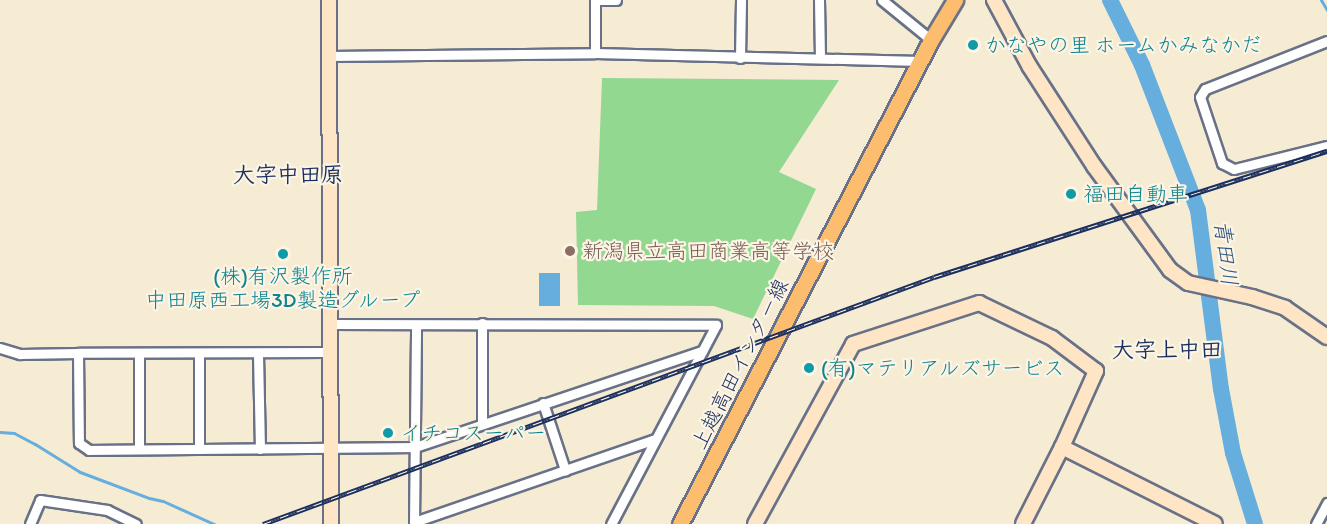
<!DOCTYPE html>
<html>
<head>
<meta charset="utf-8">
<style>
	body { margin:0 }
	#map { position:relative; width:1327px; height:524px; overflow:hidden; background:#f6ebd3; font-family:Itim,"Klee One",sans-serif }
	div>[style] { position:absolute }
	.green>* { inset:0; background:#92d891 }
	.water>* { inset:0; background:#66aedd; transform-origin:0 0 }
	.stream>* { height:3px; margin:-1.5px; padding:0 1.5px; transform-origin:1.5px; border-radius:1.5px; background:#66aedd }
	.river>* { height:16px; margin:-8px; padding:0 8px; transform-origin:8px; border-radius:8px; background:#66aedd }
	.roads { filter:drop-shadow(2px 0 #687187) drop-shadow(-2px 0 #687187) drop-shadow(0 2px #687187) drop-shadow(0 -2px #687187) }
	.street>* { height:9px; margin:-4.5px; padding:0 4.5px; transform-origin:4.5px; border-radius:4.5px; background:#fff }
	.secondary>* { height:14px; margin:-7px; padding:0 7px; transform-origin:7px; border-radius:7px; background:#fee5c5 }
	.primary>* { height:15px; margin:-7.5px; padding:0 7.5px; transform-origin:7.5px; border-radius:7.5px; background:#fcbd6f }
	.rail>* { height:5px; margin-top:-2.5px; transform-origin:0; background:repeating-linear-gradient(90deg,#fcf5e5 0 9px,#1b2f5e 0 18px); box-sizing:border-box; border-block:2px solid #1b2f5e }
	.dots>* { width:16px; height:16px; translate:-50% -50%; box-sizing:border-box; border:3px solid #fcf5e5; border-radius:50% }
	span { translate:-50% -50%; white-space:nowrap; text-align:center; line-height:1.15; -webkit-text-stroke:4.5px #fcf5e5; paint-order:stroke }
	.culture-label { font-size:21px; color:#0d838f }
	.left { translate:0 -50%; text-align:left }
	.education-label { font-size:21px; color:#785e54 }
	.street-label { font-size:21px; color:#1b2f5e }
	.neighbourhood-label { font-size:22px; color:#1b2f5e; font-weight:700 }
	.water-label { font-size:22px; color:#325584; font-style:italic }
</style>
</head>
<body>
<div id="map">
	<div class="green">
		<div style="clip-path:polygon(602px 78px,839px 80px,779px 172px,816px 189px,753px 319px,714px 306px,578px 305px,576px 212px,597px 210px)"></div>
	</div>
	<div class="water">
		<div style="left:539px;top:273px;width:21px;height:33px"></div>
	</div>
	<div class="stream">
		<div style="left:1321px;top:0;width:12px;rotate:59deg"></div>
		<div style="left:0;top:432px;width:14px;rotate:4deg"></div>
		<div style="left:14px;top:433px;width:24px;rotate:28deg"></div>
		<div style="left:35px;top:444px;width:53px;rotate:31.9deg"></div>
		<div style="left:80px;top:472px;width:74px;rotate:20.6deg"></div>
		<div style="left:149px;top:498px;width:14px;rotate:12deg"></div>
		<div style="left:163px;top:501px;width:56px;rotate:24.3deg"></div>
	</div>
	<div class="river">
		<div style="left:1110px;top:0;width:72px;rotate:63.8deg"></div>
		<div style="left:1142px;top:65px;width:155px;rotate:68.9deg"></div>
		<div style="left:1198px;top:210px;width:180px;rotate:82.7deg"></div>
		<div style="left:1221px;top:389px;width:65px;rotate:79.4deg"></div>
		<div style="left:1233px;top:453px;width:74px;rotate:72.8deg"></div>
	</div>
	<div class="roads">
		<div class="street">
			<div style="left:595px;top:0;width:21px"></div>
			<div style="left:819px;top:0;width:58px;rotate:89deg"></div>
			<div style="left:882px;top:0;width:63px;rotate:39.2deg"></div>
			<div style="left:1327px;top:41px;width:131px;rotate:158.5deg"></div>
			<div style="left:1205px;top:89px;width:9px;rotate:122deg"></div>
			<div style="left:1200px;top:97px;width:70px;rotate:71.6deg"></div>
			<div style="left:1222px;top:163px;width:13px;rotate:27deg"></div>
			<div style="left:1234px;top:169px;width:96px;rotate:-13.9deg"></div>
			<div style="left:595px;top:53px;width:53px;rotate:-90deg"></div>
			<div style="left:329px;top:56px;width:266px;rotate:-0.6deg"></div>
			<div style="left:595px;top:53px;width:326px;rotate:1.4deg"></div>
			<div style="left:740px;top:58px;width:58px;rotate:-89deg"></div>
			<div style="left:482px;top:323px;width:101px;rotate:90deg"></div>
			<div style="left:329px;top:324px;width:387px;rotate:0.1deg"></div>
			<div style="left:716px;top:325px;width:225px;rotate:117.8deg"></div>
			<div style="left:0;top:348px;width:21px;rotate:17deg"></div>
			<div style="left:20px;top:354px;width:58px;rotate:-1deg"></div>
			<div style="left:328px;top:352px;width:250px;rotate:179.8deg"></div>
			<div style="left:78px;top:353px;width:90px;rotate:89.4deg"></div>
			<div style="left:79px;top:443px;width:12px;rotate:35deg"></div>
			<div style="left:89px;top:450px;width:326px;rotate:-0.5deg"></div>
			<div style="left:415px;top:447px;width:303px;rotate:-18.5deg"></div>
			<div style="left:199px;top:353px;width:96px;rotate:90deg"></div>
			<div style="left:258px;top:354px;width:95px;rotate:88.8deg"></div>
			<div style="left:543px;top:403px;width:71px;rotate:71.8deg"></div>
			<div style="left:139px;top:449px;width:95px;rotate:-90deg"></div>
			<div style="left:414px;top:522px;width:255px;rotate:-19deg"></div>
			<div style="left:30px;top:524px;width:26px;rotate:-67deg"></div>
			<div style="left:40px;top:500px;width:68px;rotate:8.5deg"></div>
			<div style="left:107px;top:510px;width:32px;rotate:26deg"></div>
			<div style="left:414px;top:524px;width:199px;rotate:-89.4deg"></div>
			<div style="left:1316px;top:524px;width:24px;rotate:-62deg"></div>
		</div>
		<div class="secondary">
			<div style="left:329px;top:0;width:524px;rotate:89.78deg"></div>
			<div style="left:994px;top:0;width:76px;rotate:61.8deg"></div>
			<div style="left:1030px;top:67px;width:118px;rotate:57.1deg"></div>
			<div style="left:1094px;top:166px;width:129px;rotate:53.8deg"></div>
			<div style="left:1170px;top:270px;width:22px;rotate:36deg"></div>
			<div style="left:1188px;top:283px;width:66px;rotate:12.3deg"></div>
			<div style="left:1252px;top:297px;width:35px;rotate:18deg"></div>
			<div style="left:1285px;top:308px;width:51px;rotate:34.6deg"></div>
			<div style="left:1062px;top:447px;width:171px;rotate:26.7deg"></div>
			<div style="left:755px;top:524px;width:205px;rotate:-61.4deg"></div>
			<div style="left:853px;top:344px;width:133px;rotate:-18deg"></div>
			<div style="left:979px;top:303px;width:81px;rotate:25.6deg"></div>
			<div style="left:1052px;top:338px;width:55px;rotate:36.9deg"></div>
			<div style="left:1096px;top:371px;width:83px;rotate:114.1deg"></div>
			<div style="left:1062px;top:447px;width:86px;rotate:116.9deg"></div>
		</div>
		<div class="primary">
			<div style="left:680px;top:524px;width:545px;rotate:-62.59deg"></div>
			<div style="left:931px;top:40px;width:47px;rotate:-59deg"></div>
		</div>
	</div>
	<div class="rail">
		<div style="left:263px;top:524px;width:715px;rotate:-20.21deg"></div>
		<div style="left:934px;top:277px;width:413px;rotate:-17.8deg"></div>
	</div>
	<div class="dots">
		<div style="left:973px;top:45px;background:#0f9aa8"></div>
		<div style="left:1071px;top:194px;background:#0f9aa8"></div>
		<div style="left:570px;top:251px;background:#8d6e63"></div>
		<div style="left:283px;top:254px;background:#0f9aa8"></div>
		<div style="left:809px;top:368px;background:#0f9aa8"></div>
		<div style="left:388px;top:433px;background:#0f9aa8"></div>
	</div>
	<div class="culture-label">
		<span class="left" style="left:985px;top:45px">かなやの里 ホームかみなかだ</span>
		<span class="left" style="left:1083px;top:194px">福田自動車</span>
		<span style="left:283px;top:288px">(株)有沢製作所<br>中田原西工場3D製造グループ</span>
		<span class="left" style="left:821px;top:368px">(有)マテリアルズサービス</span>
		<span class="left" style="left:400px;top:433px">イチコスーパー</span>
	</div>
	<div class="education-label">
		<span class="left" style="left:582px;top:251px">新潟県立高田商業高等学校</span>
	</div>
	<div class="street-label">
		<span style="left:740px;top:364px;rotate:-63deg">上越高田インター線</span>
	</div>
	<div class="neighbourhood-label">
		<span style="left:288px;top:175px">大字中田原</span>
		<span style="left:1167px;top:350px">大字上中田</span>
	</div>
	<div class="water-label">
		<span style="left:1226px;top:253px;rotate:83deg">青田川</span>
	</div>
</div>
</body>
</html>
